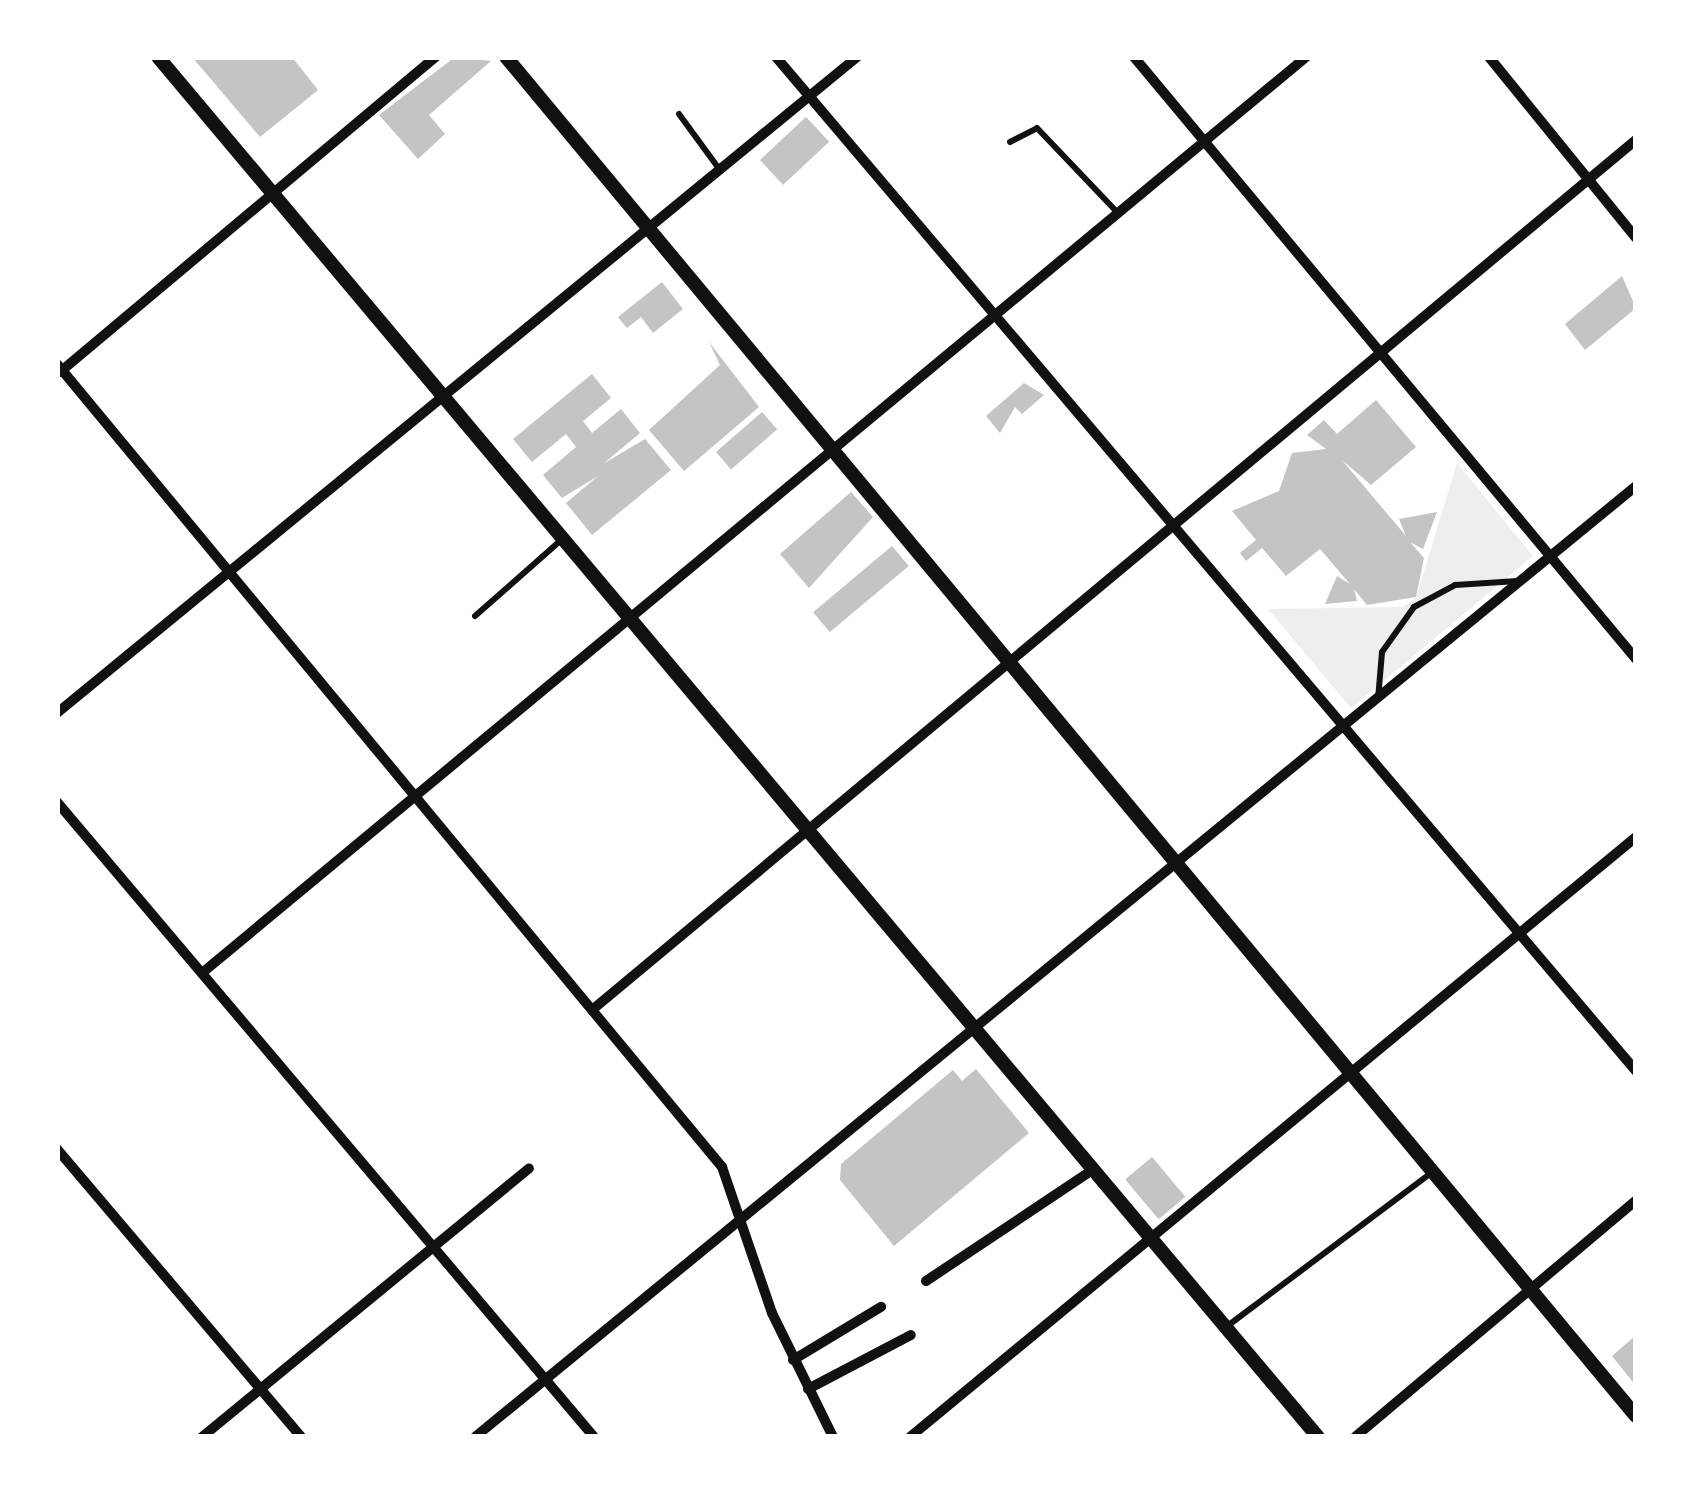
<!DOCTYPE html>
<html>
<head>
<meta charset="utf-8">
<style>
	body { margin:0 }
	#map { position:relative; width:1693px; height:1494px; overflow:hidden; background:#fff; font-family:"Work Sans",sans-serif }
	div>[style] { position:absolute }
	.green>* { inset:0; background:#eee }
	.building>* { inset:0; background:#c4c4c4; transform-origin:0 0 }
	.service>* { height:6px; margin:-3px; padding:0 3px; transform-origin:3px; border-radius:3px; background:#111 }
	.minor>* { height:10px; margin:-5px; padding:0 5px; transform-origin:5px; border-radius:5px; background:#111 }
	.tertiary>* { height:14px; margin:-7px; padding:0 7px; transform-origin:7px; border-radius:7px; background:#111 }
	span { translate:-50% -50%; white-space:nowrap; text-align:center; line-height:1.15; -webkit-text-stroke:10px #fff; paint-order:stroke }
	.frame { position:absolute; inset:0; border:60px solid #fff; pointer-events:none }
</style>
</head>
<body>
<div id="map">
	<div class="green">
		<div style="clip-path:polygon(1457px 463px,1533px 556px,1351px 708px,1268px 609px,1403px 607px,1416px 598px)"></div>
	</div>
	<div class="building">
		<div style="clip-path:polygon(192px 57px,292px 57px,318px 90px,260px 137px)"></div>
		<div style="clip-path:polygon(455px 57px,491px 61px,429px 115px,445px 134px,418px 159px,379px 115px)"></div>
		<div style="left:806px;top:117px;width:34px;height:63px;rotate:47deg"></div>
		<div style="clip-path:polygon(1622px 276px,1636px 308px,1585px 350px,1565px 324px)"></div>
		<div style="clip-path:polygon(662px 282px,683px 309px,653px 333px,641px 317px,627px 328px,618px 317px)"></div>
		<div style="clip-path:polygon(709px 342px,759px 407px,684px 471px,649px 430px,720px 365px)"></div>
		<div style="clip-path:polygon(592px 374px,611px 398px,583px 421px,592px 433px,621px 409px,640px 433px,603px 464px,645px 439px,671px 470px,592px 535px,566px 503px,598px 476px,562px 498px,543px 475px,576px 447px,566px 434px,532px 462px,513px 439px)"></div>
		<div style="clip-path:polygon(1024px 383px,1044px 395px,1022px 414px,1015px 407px,1000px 433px,986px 416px)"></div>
		<div style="clip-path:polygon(1376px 400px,1416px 447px,1371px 485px,1342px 460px,1406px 536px,1399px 519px,1437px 512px,1423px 549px,1410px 542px,1424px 558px,1416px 597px,1367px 605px,1354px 589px,1357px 601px,1325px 604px,1337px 576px,1350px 584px,1320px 549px,1286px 576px,1262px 548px,1246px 561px,1240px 553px,1256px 540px,1232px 511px,1279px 491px,1292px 453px,1326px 449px,1307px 435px,1324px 420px,1337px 434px)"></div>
		<div style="left:762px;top:412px;width:23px;height:61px;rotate:49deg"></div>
		<div style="clip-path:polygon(851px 492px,873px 517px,809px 588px,780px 554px)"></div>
		<div style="left:892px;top:546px;width:26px;height:103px;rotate:50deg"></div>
		<div style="clip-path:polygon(976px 1069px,1029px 1133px,894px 1246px,840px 1180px,841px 1164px,953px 1070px,962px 1081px)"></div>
		<div style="left:1152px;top:1157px;width:52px;height:35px;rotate:50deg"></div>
		<div style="clip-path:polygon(1636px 1335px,1636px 1386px,1612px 1356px)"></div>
	</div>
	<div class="service">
		<div style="left:679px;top:114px;width:69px;rotate:53.8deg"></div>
		<div style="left:1010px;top:142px;width:30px;rotate:-27deg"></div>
		<div style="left:1037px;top:128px;width:116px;rotate:46.4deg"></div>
		<div style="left:475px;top:616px;width:113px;rotate:-41.4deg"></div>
		<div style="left:1378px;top:699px;width:47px;rotate:-85.1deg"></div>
		<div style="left:1382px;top:652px;width:55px;rotate:-54.6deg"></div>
		<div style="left:1414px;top:607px;width:47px;rotate:-28.2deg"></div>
		<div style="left:1455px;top:585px;width:63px;rotate:-3.6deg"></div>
		<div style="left:1226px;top:1327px;width:255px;rotate:-36.9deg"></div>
	</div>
	<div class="minor">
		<div style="left:776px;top:57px;width:1330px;rotate:49.7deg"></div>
		<div style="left:1134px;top:57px;width:784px;rotate:50.18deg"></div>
		<div style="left:1489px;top:57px;width:233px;rotate:50.9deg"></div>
		<div style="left:57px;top:364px;width:1043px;rotate:50.37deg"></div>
		<div style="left:722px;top:1167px;width:154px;rotate:71.1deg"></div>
		<div style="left:772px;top:1313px;width:138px;rotate:63.8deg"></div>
		<div style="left:60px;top:372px;width:491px;rotate:-40deg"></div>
		<div style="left:57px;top:713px;width:1035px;rotate:-39.35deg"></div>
		<div style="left:57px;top:802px;width:832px;rotate:49.78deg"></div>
		<div style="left:202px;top:973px;width:1435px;rotate:-39.68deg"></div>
		<div style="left:592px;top:1010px;width:1359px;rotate:-39.81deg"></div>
		<div style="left:57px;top:1149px;width:377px;rotate:49.7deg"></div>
		<div style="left:926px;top:1281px;width:202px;rotate:-33.7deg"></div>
		<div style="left:793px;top:1360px;width:103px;rotate:-31.1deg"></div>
		<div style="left:808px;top:1389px;width:116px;rotate:-27.7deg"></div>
		<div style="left:202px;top:1437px;width:423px;rotate:-39.4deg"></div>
		<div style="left:475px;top:1437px;width:1501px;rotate:-39.32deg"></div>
		<div style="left:910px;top:1437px;width:942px;rotate:-39.57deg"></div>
		<div style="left:1355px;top:1437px;width:368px;rotate:-40.1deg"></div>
	</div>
	<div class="tertiary">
		<div style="left:158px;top:57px;width:1803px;rotate:49.95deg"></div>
		<div style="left:506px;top:57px;width:1767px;rotate:50.26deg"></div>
	</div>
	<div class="frame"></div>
</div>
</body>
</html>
